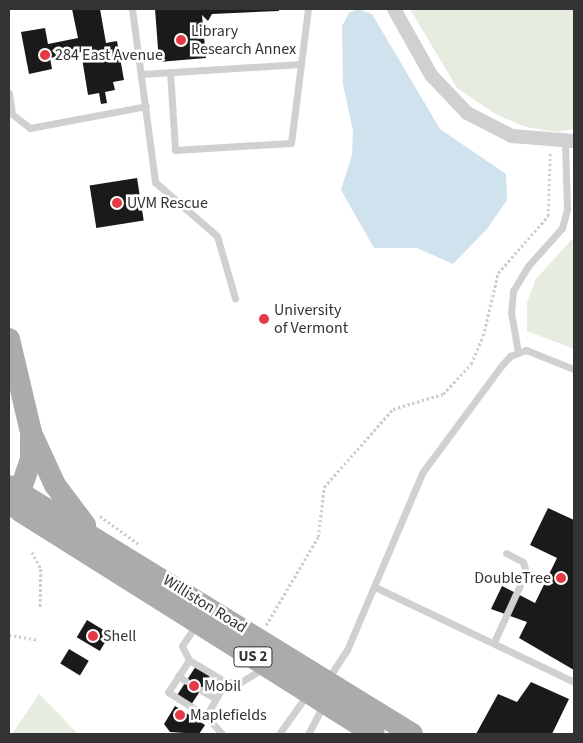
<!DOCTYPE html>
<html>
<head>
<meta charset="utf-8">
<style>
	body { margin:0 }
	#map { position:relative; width:583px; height:743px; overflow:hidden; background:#fff; font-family:"Source Sans 3",sans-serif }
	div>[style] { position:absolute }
	.green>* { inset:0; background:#e6ecdf }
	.water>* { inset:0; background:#cfe2ee }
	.building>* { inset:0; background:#1a1a1a; transform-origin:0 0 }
	.path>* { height:2.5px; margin-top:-1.25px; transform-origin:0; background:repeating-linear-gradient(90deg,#cdcdcd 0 2.5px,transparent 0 5px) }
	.service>* { height:7px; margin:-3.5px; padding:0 3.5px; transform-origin:3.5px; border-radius:3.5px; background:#d0d0d0 }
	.minor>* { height:14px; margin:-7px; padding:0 7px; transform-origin:7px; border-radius:7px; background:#d0d0d0 }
	.primary>* { height:22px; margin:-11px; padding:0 11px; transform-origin:11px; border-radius:11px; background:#ababab }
	.dots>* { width:14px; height:14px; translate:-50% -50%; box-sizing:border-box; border:2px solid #fff; border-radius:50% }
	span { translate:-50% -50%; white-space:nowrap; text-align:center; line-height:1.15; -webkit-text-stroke:5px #fff; paint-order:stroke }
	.shield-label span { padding:1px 4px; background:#fff; border:1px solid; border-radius:4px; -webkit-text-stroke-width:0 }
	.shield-label { font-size:15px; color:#333; font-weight:700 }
	.poi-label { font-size:16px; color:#333 }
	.left { translate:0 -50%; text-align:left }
	.right { translate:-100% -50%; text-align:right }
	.street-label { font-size:16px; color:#333 }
	.frame { position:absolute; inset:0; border:10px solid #333; pointer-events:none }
</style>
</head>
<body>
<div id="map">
	<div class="green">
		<div style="clip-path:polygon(410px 9px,574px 9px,574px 129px,557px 132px,526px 127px,497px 115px,457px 88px)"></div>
		<div style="clip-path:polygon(574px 237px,574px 349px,527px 331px,527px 303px,536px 279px)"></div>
		<div style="clip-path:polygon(39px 694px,78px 734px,12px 734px)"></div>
	</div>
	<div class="water">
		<div style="clip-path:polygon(358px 9px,372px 14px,440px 129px,506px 174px,507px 200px,487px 229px,453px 264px,417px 248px,374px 248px,341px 190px,352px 155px,353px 131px,343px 84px,342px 26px,349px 13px)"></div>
	</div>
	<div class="building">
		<div style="clip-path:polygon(72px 9px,100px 9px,106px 43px,117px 41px,124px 80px,113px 82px,115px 90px,105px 92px,107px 103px,101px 104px,99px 93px,88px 95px,81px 52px,50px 58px,52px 69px,29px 74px,21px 32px,45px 28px,48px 44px,78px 38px)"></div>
		<div style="clip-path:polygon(155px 9px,279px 9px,279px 11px,212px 14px,208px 21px,202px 15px,206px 58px,159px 62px)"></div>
		<div style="left:137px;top:178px;width:43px;height:48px;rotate:81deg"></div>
		<div style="clip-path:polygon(548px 508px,574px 520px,574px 670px,519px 638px,527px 622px,491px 609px,502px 586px,535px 603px,557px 558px,530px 545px)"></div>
		<div style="left:87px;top:620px;width:27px;height:20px;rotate:31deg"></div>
		<div style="left:69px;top:649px;width:23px;height:17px;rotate:31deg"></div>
		<div style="left:196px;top:666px;width:17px;height:36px;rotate:33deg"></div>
		<div style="clip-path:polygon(531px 682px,569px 699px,552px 734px,476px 734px,498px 694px,517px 702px)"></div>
		<div style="clip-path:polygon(175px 706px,205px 725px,199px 734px,170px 732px,164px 724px)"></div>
	</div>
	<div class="path">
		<div style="left:100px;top:516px;width:49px;rotate:35.9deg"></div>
		<div style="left:32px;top:552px;width:19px;rotate:62deg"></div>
		<div style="left:41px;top:569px;width:39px;rotate:91deg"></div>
		<div style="left:266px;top:625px;width:102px;rotate:-59.4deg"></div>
		<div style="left:318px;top:537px;width:50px;rotate:-83.2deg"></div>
		<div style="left:324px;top:487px;width:104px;rotate:-48.5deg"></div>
		<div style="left:393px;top:409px;width:52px;rotate:-16.7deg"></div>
		<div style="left:443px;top:394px;width:41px;rotate:-47deg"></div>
		<div style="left:471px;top:364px;width:30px;rotate:-67deg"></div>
		<div style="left:483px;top:336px;width:65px;rotate:-76.6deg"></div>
		<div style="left:498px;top:273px;width:76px;rotate:-48.7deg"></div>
		<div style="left:548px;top:216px;width:64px;rotate:-88.2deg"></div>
		<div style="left:9px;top:635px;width:30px;rotate:9deg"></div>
	</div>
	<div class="service">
		<div style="left:132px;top:9px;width:175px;rotate:82.4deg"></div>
		<div style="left:155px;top:182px;width:82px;rotate:41.1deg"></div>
		<div style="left:217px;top:236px;width:65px;rotate:73.8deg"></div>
		<div style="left:170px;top:72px;width:78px;rotate:86.3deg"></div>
		<div style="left:175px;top:150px;width:116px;rotate:-3.5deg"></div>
		<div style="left:291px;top:143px;width:135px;rotate:-82.8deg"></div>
		<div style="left:142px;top:74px;width:159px;rotate:-3.6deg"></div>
		<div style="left:9px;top:93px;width:21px;rotate:82deg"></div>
		<div style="left:12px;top:114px;width:23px;rotate:38deg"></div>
		<div style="left:30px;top:128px;width:118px;rotate:-10.7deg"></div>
		<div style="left:518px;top:352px;width:39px;rotate:-100deg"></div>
		<div style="left:511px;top:314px;width:23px;rotate:-85deg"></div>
		<div style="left:513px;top:291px;width:29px;rotate:-59deg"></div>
		<div style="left:528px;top:266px;width:51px;rotate:-48.2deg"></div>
		<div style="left:562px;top:228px;width:20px;rotate:-75deg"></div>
		<div style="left:567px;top:209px;width:68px;rotate:-91.7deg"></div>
		<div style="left:375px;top:587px;width:221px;rotate:25.5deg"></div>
		<div style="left:196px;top:625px;width:25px;rotate:124deg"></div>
		<div style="left:182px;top:646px;width:16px;rotate:63deg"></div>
		<div style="left:189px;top:660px;width:38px;rotate:123deg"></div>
		<div style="left:168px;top:692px;width:45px;rotate:32.3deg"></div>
		<div style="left:206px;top:716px;width:39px;rotate:-60deg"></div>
		<div style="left:226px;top:682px;width:13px;rotate:4deg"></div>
		<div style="left:239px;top:683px;width:27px;rotate:-31deg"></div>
		<div style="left:494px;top:642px;width:77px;rotate:-65.4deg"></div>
		<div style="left:526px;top:572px;width:10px;rotate:-107deg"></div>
		<div style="left:523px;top:562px;width:19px;rotate:-152deg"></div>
		<div style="left:189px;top:660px;width:43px;rotate:30.7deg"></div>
		<div style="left:178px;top:676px;width:9px;rotate:32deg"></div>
		<div style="left:328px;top:679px;width:35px;rotate:-57deg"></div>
		<div style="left:347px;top:650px;width:192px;rotate:-67deg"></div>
		<div style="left:422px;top:473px;width:134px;rotate:-53.5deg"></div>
		<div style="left:502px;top:365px;width:12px;rotate:-48deg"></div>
		<div style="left:510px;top:356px;width:17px;rotate:-21deg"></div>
		<div style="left:526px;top:350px;width:52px;rotate:21.6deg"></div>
		<div style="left:201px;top:690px;width:17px;rotate:31deg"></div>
		<div style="left:206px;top:716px;width:24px;rotate:48deg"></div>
		<div style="left:279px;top:734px;width:47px;rotate:-54.6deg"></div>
		<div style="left:308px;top:734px;width:32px;rotate:-62deg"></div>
	</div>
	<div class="minor">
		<div style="left:394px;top:9px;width:76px;rotate:60.7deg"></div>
		<div style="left:431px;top:75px;width:52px;rotate:46.5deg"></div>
		<div style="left:467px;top:113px;width:51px;rotate:27.1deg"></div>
		<div style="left:512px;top:136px;width:62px;rotate:4.6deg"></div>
	</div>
	<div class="primary">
		<div style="left:9px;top:339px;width:96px;rotate:76.7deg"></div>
		<div style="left:31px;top:432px;width:27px;rotate:90deg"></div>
		<div style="left:31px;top:459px;width:50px;rotate:108.8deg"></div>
		<div style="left:33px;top:437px;width:53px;rotate:65.4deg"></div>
		<div style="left:55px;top:485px;width:50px;rotate:53.1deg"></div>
		<div style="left:9px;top:486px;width:473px;rotate:31.6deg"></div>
		<div style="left:20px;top:511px;width:418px;rotate:32.2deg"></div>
	</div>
	<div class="dots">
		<div style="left:181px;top:40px;background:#e63946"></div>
		<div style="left:45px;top:55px;background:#e63946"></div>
		<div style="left:117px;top:203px;background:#e63946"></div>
		<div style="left:264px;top:319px;background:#e63946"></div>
		<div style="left:561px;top:578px;background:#e63946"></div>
		<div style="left:93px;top:636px;background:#e63946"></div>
		<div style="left:194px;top:686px;background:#e63946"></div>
		<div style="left:180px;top:715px;background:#e63946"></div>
	</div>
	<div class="shield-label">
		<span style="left:253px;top:657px">US 2</span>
	</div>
	<div class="poi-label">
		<span class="left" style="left:191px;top:40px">Library<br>Research Annex</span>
		<span class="left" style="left:55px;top:55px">284 East Avenue</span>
		<span class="left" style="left:127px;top:203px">UVM Rescue</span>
		<span class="left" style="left:274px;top:319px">University<br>of Vermont</span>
		<span class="right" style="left:551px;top:578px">DoubleTree</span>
		<span class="left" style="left:103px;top:636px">Shell</span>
		<span class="left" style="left:204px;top:686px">Mobil</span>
		<span class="left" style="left:190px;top:715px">Maplefields</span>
	</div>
	<div class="street-label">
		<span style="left:205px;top:604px;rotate:32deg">Williston Road</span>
	</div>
	<div class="frame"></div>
</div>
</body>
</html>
